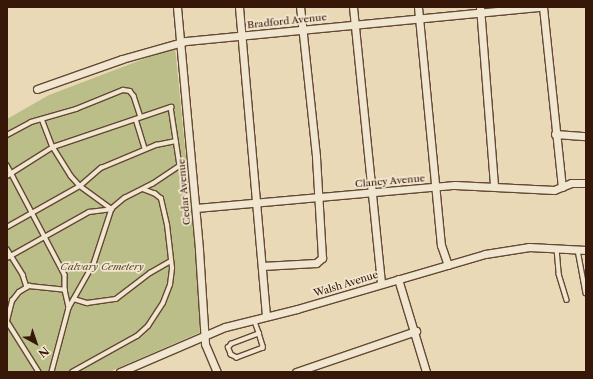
<!DOCTYPE html>
<html>
<head>
<meta charset="utf-8">
<style>
	body { margin:0 }
	#map { position:relative; width:593px; height:379px; overflow:hidden; background:#ead9b7; font-family:"Libre Caslon Text",serif }
	div>[style] { position:absolute }
	.green>* { inset:0; background:#bcbe8a }
	.roads { filter:drop-shadow(1px 0 #644833) drop-shadow(-1px 0 #644833) drop-shadow(0 1px #644833) drop-shadow(0 -1px #644833) }
	.service>* { height:3.5px; margin:-1.75px; padding:0 1.75px; transform-origin:1.75px; border-radius:1.75px; background:#f1e6d0 }
	.minor>* { height:7px; margin:-3.5px; padding:0 3.5px; transform-origin:3.5px; border-radius:3.5px; background:#f1e6d0 }
	span { translate:-50% -50%; white-space:nowrap; text-align:center; line-height:1.15; -webkit-text-stroke:3.5px #f1e6d0; paint-order:stroke }
	.street-label { font-size:10px; color:#371707 }
	.park-label { font-size:10px; color:#5f492e; font-style:italic }
	.frame { position:absolute; inset:0; border:8px solid #371707; pointer-events:none }
	.north { position:absolute; left:16px; top:323px; width:40px; height:40px; -webkit-text-stroke:3px #f1e6d0; paint-order:stroke; rotate:140deg; font-size:11px; font-weight:700; line-height:16px; text-align:center; color:#371707 }
	.north::after { content:''; display:block; margin:auto; width:14px; height:18px; background:#371707; clip-path:polygon(50% 0,100% 100%,50% 72%,0 100%) }
</style>
</head>
<body>
<div id="map">
	<div class="green">
		<div style="clip-path:polygon(175px 47px,203px 328px,201px 332px,109px 372px,7px 372px,7px 119px,49px 95px)"></div>
	</div>
	<div class="roads">
		<div class="service">
			<div style="left:42px;top:119px;width:30px;rotate:69deg"></div>
			<div style="left:53px;top:147px;width:34px;rotate:58deg"></div>
			<div style="left:71px;top:176px;width:13px;rotate:48deg"></div>
			<div style="left:80px;top:186px;width:39px;rotate:36deg"></div>
			<div style="left:136px;top:119px;width:31px;rotate:73deg"></div>
			<div style="left:7px;top:135px;width:27px;rotate:-28deg"></div>
			<div style="left:31px;top:122px;width:47px;rotate:-16.1deg"></div>
			<div style="left:76px;top:109px;width:51px;rotate:-22deg"></div>
			<div style="left:123px;top:90px;width:7px;rotate:8deg"></div>
			<div style="left:130px;top:91px;width:6px;rotate:51deg"></div>
			<div style="left:134px;top:96px;width:22px;rotate:72deg"></div>
			<div style="left:7px;top:165px;width:124px;rotate:62.2deg"></div>
			<div style="left:65px;top:275px;width:15px;rotate:90deg"></div>
			<div style="left:65px;top:290px;width:18px;rotate:77deg"></div>
			<div style="left:69px;top:308px;width:66px;rotate:104.9deg"></div>
			<div style="left:7px;top:176px;width:54px;rotate:-32.2deg"></div>
			<div style="left:53px;top:147px;width:125px;rotate:-18.7deg"></div>
			<div style="left:171px;top:107px;width:60px;rotate:81.3deg"></div>
			<div style="left:180px;top:166px;width:32px;rotate:146deg"></div>
			<div style="left:153px;top:184px;width:31px;rotate:153deg"></div>
			<div style="left:125px;top:198px;width:17px;rotate:140deg"></div>
			<div style="left:112px;top:209px;width:58px;rotate:108.1deg"></div>
			<div style="left:94px;top:264px;width:51px;rotate:119.6deg"></div>
			<div style="left:7px;top:227px;width:84px;rotate:-29.3deg"></div>
			<div style="left:80px;top:186px;width:28px;rotate:-41deg"></div>
			<div style="left:101px;top:168px;width:60px;rotate:-22.7deg"></div>
			<div style="left:156px;top:145px;width:20px;rotate:-11deg"></div>
			<div style="left:7px;top:249px;width:31px;rotate:58deg"></div>
			<div style="left:23px;top:275px;width:13px;rotate:72deg"></div>
			<div style="left:557px;top:249px;width:25px;rotate:85deg"></div>
			<div style="left:559px;top:274px;width:27px;rotate:73deg"></div>
			<div style="left:578px;top:250px;width:44px;rotate:79.5deg"></div>
			<div style="left:7px;top:258px;width:94px;rotate:-29.3deg"></div>
			<div style="left:89px;top:212px;width:23px;rotate:-7deg"></div>
			<div style="left:74px;top:299px;width:14px;rotate:17deg"></div>
			<div style="left:87px;top:303px;width:29px;rotate:-8deg"></div>
			<div style="left:116px;top:299px;width:43px;rotate:-37.4deg"></div>
			<div style="left:150px;top:273px;width:24px;rotate:-30deg"></div>
			<div style="left:254px;top:319px;width:15px;rotate:70deg"></div>
			<div style="left:259px;top:333px;width:14px;rotate:73deg"></div>
			<div style="left:263px;top:346px;width:2px;rotate:90deg"></div>
			<div style="left:263px;top:348px;width:28px;rotate:159deg"></div>
			<div style="left:237px;top:358px;width:7px;rotate:-153deg"></div>
			<div style="left:231px;top:355px;width:8px;rotate:-113deg"></div>
			<div style="left:228px;top:348px;width:5px;rotate:-53deg"></div>
			<div style="left:231px;top:344px;width:30px;rotate:-21deg"></div>
			<div style="left:7px;top:321px;width:21px;rotate:-76deg"></div>
			<div style="left:12px;top:301px;width:11px;rotate:-52deg"></div>
			<div style="left:19px;top:292px;width:12px;rotate:-31deg"></div>
			<div style="left:29px;top:286px;width:36px;rotate:6deg"></div>
			<div style="left:7px;top:321px;width:60px;rotate:57.9deg"></div>
			<div style="left:72px;top:372px;width:74px;rotate:-29deg"></div>
			<div style="left:137px;top:336px;width:15px;rotate:-42deg"></div>
			<div style="left:148px;top:326px;width:27px;rotate:-57deg"></div>
			<div style="left:163px;top:303px;width:19px;rotate:-69deg"></div>
			<div style="left:170px;top:285px;width:17px;rotate:-83deg"></div>
			<div style="left:172px;top:268px;width:43px;rotate:-96.6deg"></div>
			<div style="left:167px;top:225px;width:27px;rotate:-103deg"></div>
			<div style="left:161px;top:199px;width:8px;rotate:-140deg"></div>
			<div style="left:155px;top:194px;width:12px;rotate:-160deg"></div>
		</div>
		<div class="minor">
			<div style="left:177px;top:7px;width:244px;rotate:84.8deg"></div>
			<div style="left:199px;top:250px;width:94px;rotate:86.3deg"></div>
			<div style="left:205px;top:344px;width:30px;rotate:67deg"></div>
			<div style="left:239px;top:7px;width:310px;rotate:85deg"></div>
			<div style="left:353px;top:7px;width:278px;rotate:84.2deg"></div>
			<div style="left:418px;top:7px;width:239px;rotate:84.5deg"></div>
			<div style="left:441px;top:245px;width:21px;rotate:71deg"></div>
			<div style="left:480px;top:7px;width:180px;rotate:85.5deg"></div>
			<div style="left:543px;top:7px;width:181px;rotate:84deg"></div>
			<div style="left:37px;top:89px;width:90px;rotate:-19.4deg"></div>
			<div style="left:122px;top:59px;width:66px;rotate:-15.7deg"></div>
			<div style="left:186px;top:41px;width:354px;rotate:-5.5deg"></div>
			<div style="left:555px;top:134px;width:31px;rotate:4deg"></div>
			<div style="left:196px;top:208px;width:260px;rotate:-5.1deg"></div>
			<div style="left:455px;top:185px;width:99px;rotate:2.9deg"></div>
			<div style="left:554px;top:190px;width:18px;rotate:-22deg"></div>
			<div style="left:571px;top:183px;width:15px"></div>
			<div style="left:262px;top:266px;width:54px;rotate:-3.2deg"></div>
			<div style="left:316px;top:263px;width:8px;rotate:-40deg"></div>
			<div style="left:322px;top:258px;width:102px;rotate:-93.4deg"></div>
			<div style="left:316px;top:156px;width:150px;rotate:-96.1deg"></div>
			<div style="left:398px;top:279px;width:97px;rotate:73.2deg"></div>
			<div style="left:120px;top:372px;width:114px;rotate:-23.2deg"></div>
			<div style="left:225px;top:327px;width:74px;rotate:-14deg"></div>
			<div style="left:297px;top:309px;width:196px;rotate:-16.3deg"></div>
			<div style="left:485px;top:254px;width:45px;rotate:-9deg"></div>
			<div style="left:529px;top:247px;width:57px;rotate:3deg"></div>
			<div style="left:296px;top:372px;width:127px;rotate:-18.9deg"></div>
		</div>
	</div>
	<div class="street-label">
		<span style="left:287px;top:21px;rotate:-6deg">Bradford Avenue</span>
		<span style="left:390px;top:181px;rotate:-5deg">Clancy Avenue</span>
		<span style="left:184px;top:192px;rotate:-95deg">Cedar Avenue</span>
		<span style="left:346px;top:284px;rotate:-17deg">Walsh Avenue</span>
	</div>
	<div class="park-label">
		<span style="left:102px;top:267px">Calvary Cemetery</span>
	</div>
	<div class="frame"></div>
	<div class="north">N</div>
</div>
</body>
</html>
